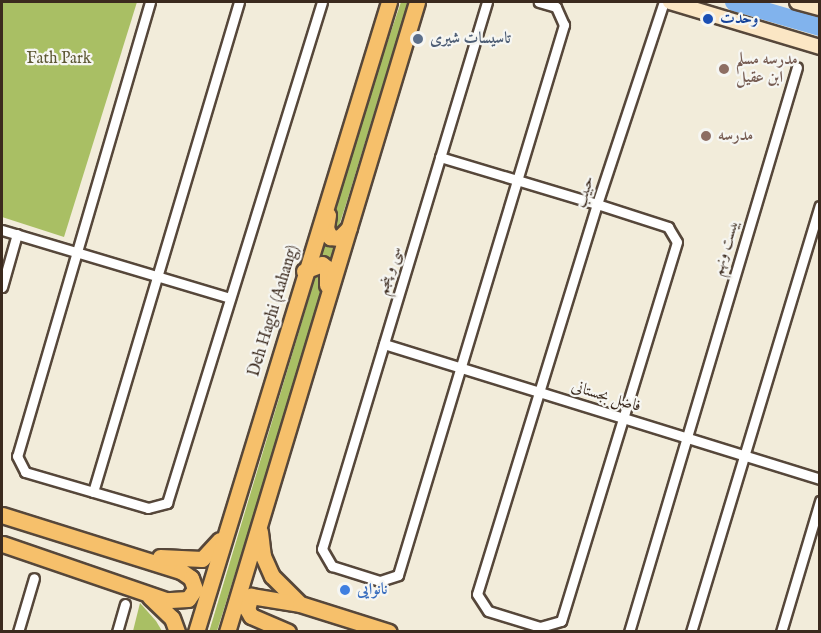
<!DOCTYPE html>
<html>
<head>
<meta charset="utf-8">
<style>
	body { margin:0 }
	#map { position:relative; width:821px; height:633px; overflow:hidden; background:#f2ecda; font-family:"IM FELL English",Amiri,serif }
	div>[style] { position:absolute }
	.green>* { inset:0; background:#a9bf64 }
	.river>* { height:18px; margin:-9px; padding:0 9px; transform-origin:9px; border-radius:9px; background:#81b3ed }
	.roads { filter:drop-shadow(2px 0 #56473a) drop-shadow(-2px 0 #56473a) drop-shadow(0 2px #56473a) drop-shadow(0 -2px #56473a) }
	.minor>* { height:9px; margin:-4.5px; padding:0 4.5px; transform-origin:4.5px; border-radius:4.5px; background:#fff }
	.secondary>* { height:14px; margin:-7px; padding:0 7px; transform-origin:7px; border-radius:7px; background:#fbe6c4 }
	.primary>* { height:15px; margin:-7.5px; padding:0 7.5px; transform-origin:7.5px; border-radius:7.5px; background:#f6c06b }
	.dots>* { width:16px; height:16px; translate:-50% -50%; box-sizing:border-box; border:3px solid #f6f6f2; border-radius:50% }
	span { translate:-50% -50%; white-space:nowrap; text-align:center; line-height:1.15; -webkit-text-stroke:4.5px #f6f6f2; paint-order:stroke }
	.transit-label { font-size:16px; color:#164399; font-weight:700 }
	.left { translate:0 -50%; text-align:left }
	.service-label { font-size:16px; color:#4e5e75; font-weight:700 }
	.park-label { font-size:16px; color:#5c5733 }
	.education-label { font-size:16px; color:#785e54; font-weight:700 }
	.street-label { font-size:16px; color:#3b2a1e }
	.shop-label { font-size:16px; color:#366cbe; font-weight:700 }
	.frame { position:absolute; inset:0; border:3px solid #3b2a1e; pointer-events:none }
</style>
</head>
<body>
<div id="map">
	<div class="green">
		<div style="clip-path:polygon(2px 2px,137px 2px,64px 237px,2px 217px)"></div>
		<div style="clip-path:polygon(401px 2px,408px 2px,348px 198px,338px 229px,333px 230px,343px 173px)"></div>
		<div style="clip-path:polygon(320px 235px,329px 245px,341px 242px,332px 261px,320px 257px,312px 261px)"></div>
		<div style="clip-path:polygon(321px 273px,323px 280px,314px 319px,281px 428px,217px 631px,209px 632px,315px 278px)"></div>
		<div style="clip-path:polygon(140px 603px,156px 621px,162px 631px,133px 631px)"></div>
	</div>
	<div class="river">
		<div style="left:734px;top:2px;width:90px;rotate:16.2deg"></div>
	</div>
	<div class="roads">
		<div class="minor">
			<div style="left:150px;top:2px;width:473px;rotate:106.3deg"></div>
			<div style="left:17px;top:456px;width:18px;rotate:63deg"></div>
			<div style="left:25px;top:472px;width:128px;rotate:16.3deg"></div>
			<div style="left:148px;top:508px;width:20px;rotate:-15deg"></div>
			<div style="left:167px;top:503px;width:524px;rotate:-72.81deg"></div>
			<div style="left:487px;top:2px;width:571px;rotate:106.79deg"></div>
			<div style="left:322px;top:549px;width:20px;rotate:60deg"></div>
			<div style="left:332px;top:566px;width:50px;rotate:17.4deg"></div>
			<div style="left:380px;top:581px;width:19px;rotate:-18deg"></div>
			<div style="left:398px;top:575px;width:575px;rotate:-73.21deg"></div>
			<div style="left:564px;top:25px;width:20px;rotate:-114deg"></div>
			<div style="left:556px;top:7px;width:18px;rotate:-164deg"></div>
			<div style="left:440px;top:157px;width:164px;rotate:16.7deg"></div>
			<div style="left:597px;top:204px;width:75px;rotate:17.9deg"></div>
			<div style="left:668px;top:227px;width:17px;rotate:59deg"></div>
			<div style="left:677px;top:242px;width:396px;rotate:107deg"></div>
			<div style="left:561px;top:621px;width:22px;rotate:164deg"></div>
			<div style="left:540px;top:627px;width:54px;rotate:-162.9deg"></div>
			<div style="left:488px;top:611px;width:20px;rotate:-123deg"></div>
			<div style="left:477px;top:594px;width:408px;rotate:-72.9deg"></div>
			<div style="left:597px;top:204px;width:213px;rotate:-71.7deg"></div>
			<div style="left:2px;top:230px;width:238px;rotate:16.6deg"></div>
			<div style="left:2px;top:287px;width:55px;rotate:-74.2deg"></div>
			<div style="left:384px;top:344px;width:456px;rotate:17.2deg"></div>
			<div style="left:93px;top:492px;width:511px;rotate:-73.41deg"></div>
			<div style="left:18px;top:632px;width:56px;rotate:-73.5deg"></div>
			<div style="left:117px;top:632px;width:29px;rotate:-74deg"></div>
			<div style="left:629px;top:632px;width:589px;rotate:-73.44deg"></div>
			<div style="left:691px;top:632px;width:445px;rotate:-73.2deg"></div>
			<div style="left:781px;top:632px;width:137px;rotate:-73.4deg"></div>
		</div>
		<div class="secondary">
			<div style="left:670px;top:2px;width:157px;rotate:16.7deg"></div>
			<div style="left:797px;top:2px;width:24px;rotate:15deg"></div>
		</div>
		<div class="primary">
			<div style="left:328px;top:215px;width:13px;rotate:99deg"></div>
			<div style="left:326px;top:228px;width:10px;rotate:66deg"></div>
			<div style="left:330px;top:237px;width:9px;rotate:6deg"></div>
			<div style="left:339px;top:238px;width:14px;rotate:-45deg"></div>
			<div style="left:304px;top:271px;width:19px;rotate:-21deg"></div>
			<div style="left:322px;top:264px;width:6px;rotate:39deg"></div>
			<div style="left:327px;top:268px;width:17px;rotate:90deg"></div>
			<div style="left:2px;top:515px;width:188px;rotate:17.4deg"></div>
			<div style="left:181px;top:571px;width:12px;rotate:35deg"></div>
			<div style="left:191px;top:578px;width:12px;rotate:70deg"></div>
			<div style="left:195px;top:589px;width:12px;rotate:125deg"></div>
			<div style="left:188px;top:599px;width:22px;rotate:177deg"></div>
			<div style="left:166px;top:600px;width:173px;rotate:-161.1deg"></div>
			<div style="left:260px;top:532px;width:24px;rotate:83deg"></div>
			<div style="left:263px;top:556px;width:22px;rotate:66deg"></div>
			<div style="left:272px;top:576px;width:37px;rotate:45deg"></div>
			<div style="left:160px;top:557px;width:42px;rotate:2.7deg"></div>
			<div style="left:202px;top:559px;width:26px;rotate:-47deg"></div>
			<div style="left:150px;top:597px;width:30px;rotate:44deg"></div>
			<div style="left:172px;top:618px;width:15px;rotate:70deg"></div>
			<div style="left:196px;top:632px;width:659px;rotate:-72.97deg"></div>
			<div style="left:227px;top:632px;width:658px;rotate:-73.22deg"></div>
			<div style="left:288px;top:632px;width:40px;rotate:-156.6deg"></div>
			<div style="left:251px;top:616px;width:8px;rotate:-120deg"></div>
			<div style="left:247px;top:609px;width:14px;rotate:-73deg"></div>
			<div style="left:251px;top:596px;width:50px;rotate:9.3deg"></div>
			<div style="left:300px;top:604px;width:93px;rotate:17.5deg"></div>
		</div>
	</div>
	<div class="dots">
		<div style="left:708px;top:19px;background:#1a4fb4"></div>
		<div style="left:418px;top:39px;background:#5c6f8a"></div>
		<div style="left:724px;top:69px;background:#8d6e63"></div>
		<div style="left:706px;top:136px;background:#8d6e63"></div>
		<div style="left:345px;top:590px;background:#3f7fe0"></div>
	</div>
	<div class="transit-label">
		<span class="left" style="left:720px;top:19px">وحدت</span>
	</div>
	<div class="service-label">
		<span class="left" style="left:430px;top:39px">تاسیسات شیری</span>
	</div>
	<div class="park-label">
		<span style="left:59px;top:59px">Fath Park</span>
	</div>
	<div class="education-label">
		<span class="left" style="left:736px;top:69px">مدرسه مسلم<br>ابن عقیل</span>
		<span class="left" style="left:718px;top:136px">مدرسه</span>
	</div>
	<div class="street-label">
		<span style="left:585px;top:192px;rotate:-72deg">حبیب</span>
		<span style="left:726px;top:248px;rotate:-73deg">بیست ونهم</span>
		<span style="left:390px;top:271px;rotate:-73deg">سی و پنجم</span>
		<span style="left:274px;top:311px;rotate:-73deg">Deh Haghi (Aahang)</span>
		<span style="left:606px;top:397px;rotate:17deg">فاضل بجستانی</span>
	</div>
	<div class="shop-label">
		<span class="left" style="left:357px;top:590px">نانوایی</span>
	</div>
	<div class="frame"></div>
</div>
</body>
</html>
